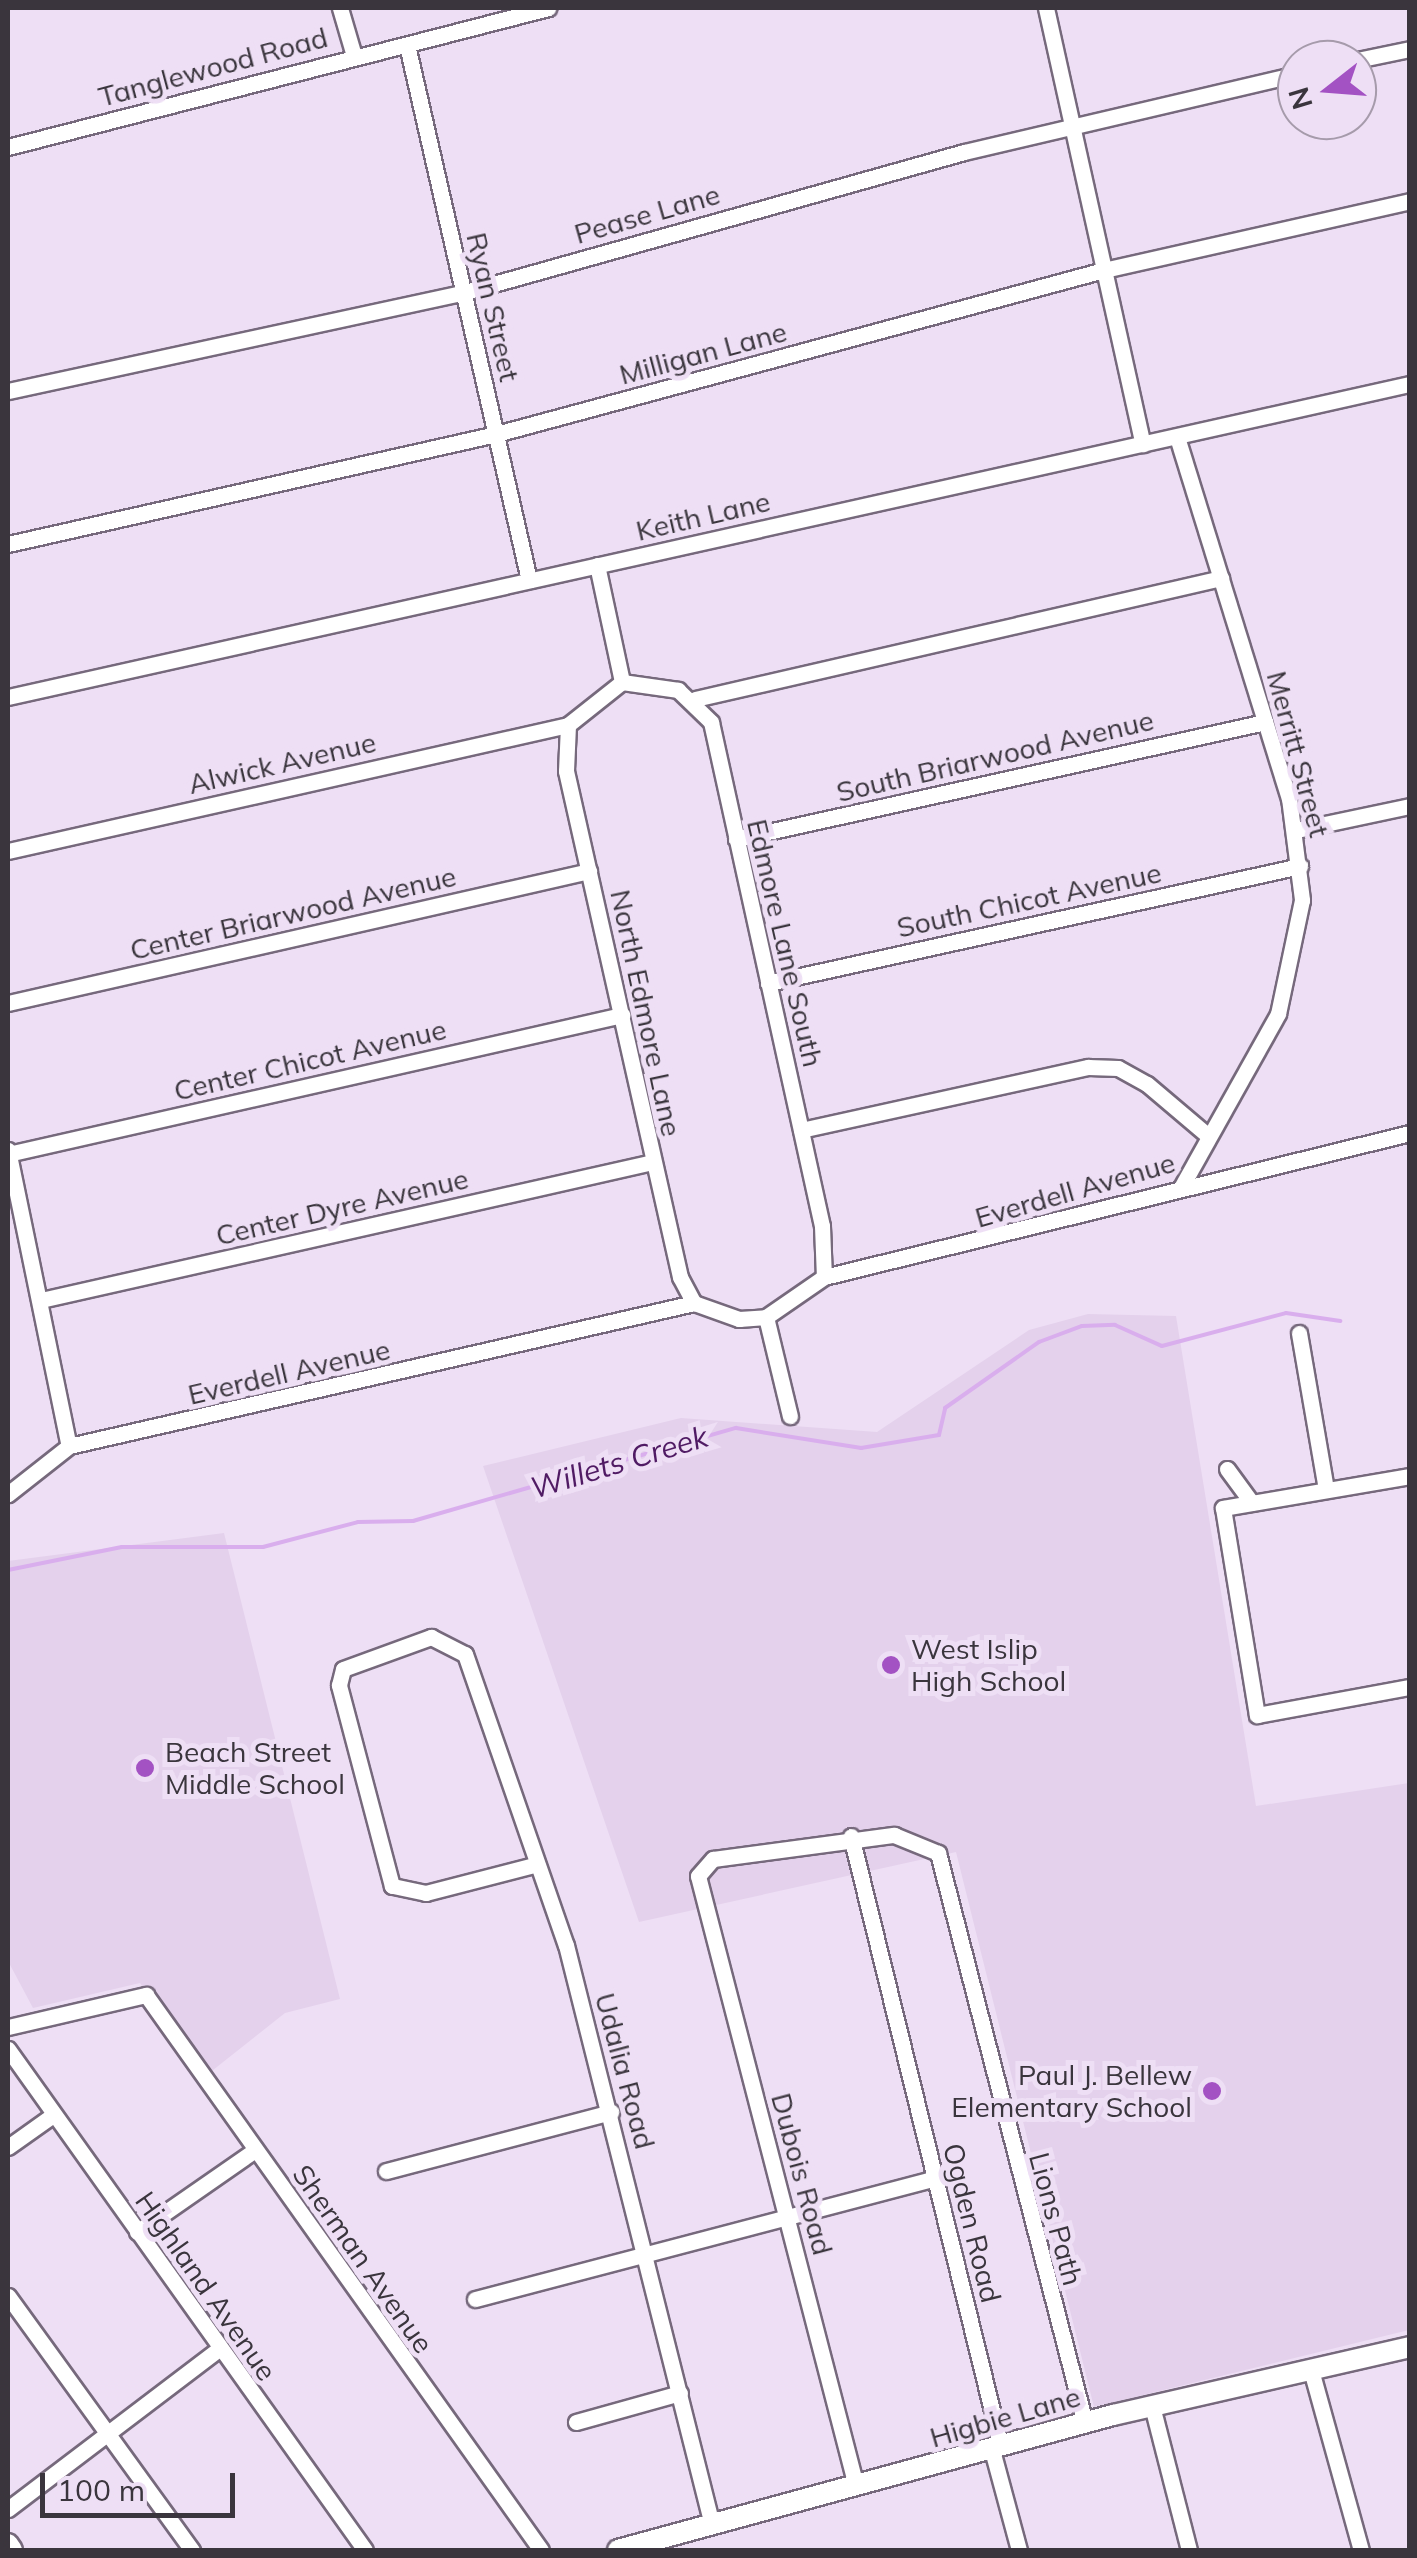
<!DOCTYPE html>
<html>
<head>
<meta charset="utf-8">
<style>
	body { margin:0 }
	#map { position:relative; width:1417px; height:2558px; overflow:hidden; background:#eedff5; font-family:Mulish,sans-serif }
	div>[style] { position:absolute }
	.built>* { inset:0; background:#e4d1ec }
	.stream>* { height:4px; margin:-2px; padding:0 2px; transform-origin:2px; border-radius:2px; background:#d9aeed }
	.roads { filter:drop-shadow(2px 0 #76697c) drop-shadow(-2px 0 #76697c) drop-shadow(0 2px #76697c) drop-shadow(0 -2px #76697c) }
	.minor>* { height:15px; margin:-7.5px; padding:0 7.5px; transform-origin:7.5px; border-radius:7.5px; background:#fff }
	.secondary>* { height:20px; margin:-10px; padding:0 10px; transform-origin:10px; border-radius:10px; background:#fff }
	.dots>* { width:28px; height:28px; translate:-50% -50%; box-sizing:border-box; border:5px solid #eedff5; border-radius:50% }
	span { translate:-50% -50%; white-space:nowrap; text-align:center; line-height:1.15; -webkit-text-stroke:10px #eedff5; paint-order:stroke }
	.street-label { font-size:28px; color:#3a353d }
	.poi-label { font-size:28px; color:#3a353d }
	.left { translate:0 -50%; text-align:left }
	.right { translate:-100% -50%; text-align:right }
	.water-label { font-size:30px; color:#501b64; font-style:italic }
	.frame { position:absolute; inset:0; border:10px solid #3a353d; pointer-events:none }
	.north { position:absolute; left:1277px; top:40px; width:100px; height:100px; box-sizing:border-box; background:#eedff5; border:2px solid #a69bab; border-radius:50%; rotate:253deg; font-size:28px; font-weight:700; line-height:40px; text-align:center; color:#3a353d }
	.north::after { content:''; display:block; margin:auto; width:35px; height:45px; background:#a352c3; clip-path:polygon(50% 0,100% 100%,50% 72%,0 100%) }
	.scale { position:absolute; left:40px; top:2473px; width:195px; height:45px; box-sizing:border-box; border:5px solid #3a353d; border-top:0; padding-left:12px; font-size:30px; line-height:35px; white-space:nowrap; color:#3a353d; -webkit-text-stroke:8px #eedff5; paint-order:stroke }
</style>
</head>
<body>
<div id="map">
	<div class="built">
		<div style="clip-path:polygon(1088px 1314px,1176px 1316px,1256px 1806px,1409px 1783px,1409px 2330px,1094px 2407px,956px 1852px,639px 1922px,483px 1466px,681px 1418px,877px 1432px,1029px 1330px)"></div>
		<div style="clip-path:polygon(224px 1533px,340px 1999px,285px 2013px,208px 2074px,140px 1983px,33px 2008px,8px 1961px,8px 1561px)"></div>
	</div>
	<div class="stream">
		<div style="left:8px;top:1570px;width:116px;rotate:-11.4deg"></div>
		<div style="left:122px;top:1547px;width:141px"></div>
		<div style="left:263px;top:1547px;width:98px;rotate:-14.7deg"></div>
		<div style="left:358px;top:1522px;width:55px;rotate:-1deg"></div>
		<div style="left:413px;top:1521px;width:336px;rotate:-16.1deg"></div>
		<div style="left:736px;top:1428px;width:127px;rotate:9.1deg"></div>
		<div style="left:861px;top:1448px;width:79px;rotate:-9.5deg"></div>
		<div style="left:939px;top:1435px;width:28px;rotate:-77deg"></div>
		<div style="left:945px;top:1408px;width:115px;rotate:-35.1deg"></div>
		<div style="left:1039px;top:1342px;width:46px;rotate:-20.4deg"></div>
		<div style="left:1082px;top:1326px;width:33px;rotate:-2deg"></div>
		<div style="left:1115px;top:1325px;width:51px;rotate:24.1deg"></div>
		<div style="left:1162px;top:1346px;width:128px;rotate:-14.9deg"></div>
		<div style="left:1286px;top:1313px;width:55px;rotate:8.4deg"></div>
	</div>
	<div class="roads">
		<div class="minor">
			<div style="left:340px;top:8px;width:50px;rotate:73.7deg"></div>
			<div style="left:1046px;top:8px;width:447px;rotate:77.5deg"></div>
			<div style="left:407px;top:45px;width:549px;rotate:77.15deg"></div>
			<div style="left:1357px;top:60px;width:54px;rotate:-11.7deg"></div>
			<div style="left:8px;top:147px;width:558px;rotate:-14.43deg"></div>
			<div style="left:8px;top:391px;width:468px;rotate:-12.2deg"></div>
			<div style="left:465px;top:292px;width:518px;rotate:-15.67deg"></div>
			<div style="left:964px;top:152px;width:342px;rotate:-13.2deg"></div>
			<div style="left:1177px;top:437px;width:378px;rotate:72.8deg"></div>
			<div style="left:1289px;top:798px;width:103px;rotate:82.7deg"></div>
			<div style="left:1302px;top:900px;width:116px;rotate:101.9deg"></div>
			<div style="left:1278px;top:1014px;width:197px;rotate:119.2deg"></div>
			<div style="left:8px;top:544px;width:500px;rotate:-12.7deg"></div>
			<div style="left:496px;top:434px;width:630px;rotate:-15.1deg"></div>
			<div style="left:1104px;top:270px;width:314px;rotate:-12.7deg"></div>
			<div style="left:597px;top:565px;width:120px;rotate:77.9deg"></div>
			<div style="left:622px;top:682px;width:69px;rotate:141.5deg"></div>
			<div style="left:568px;top:725px;width:46px;rotate:92.5deg"></div>
			<div style="left:566px;top:771px;width:519px;rotate:77.3deg"></div>
			<div style="left:680px;top:1277px;width:30px;rotate:62deg"></div>
			<div style="left:694px;top:1303px;width:48px;rotate:19.6deg"></div>
			<div style="left:739px;top:1319px;width:27px;rotate:-4deg"></div>
			<div style="left:766px;top:1317px;width:70px;rotate:-34.6deg"></div>
			<div style="left:824px;top:1277px;width:603px;rotate:-13.81deg"></div>
			<div style="left:622px;top:682px;width:57px;rotate:8.1deg"></div>
			<div style="left:678px;top:690px;width:46px;rotate:44.1deg"></div>
			<div style="left:711px;top:722px;width:516px;rotate:77.58deg"></div>
			<div style="left:822px;top:1226px;width:51px;rotate:87.8deg"></div>
			<div style="left:8px;top:697px;width:1437px;rotate:-12.59deg"></div>
			<div style="left:695px;top:699px;width:540px;rotate:-12.95deg"></div>
			<div style="left:1296px;top:830px;width:116px;rotate:-11.9deg"></div>
			<div style="left:736px;top:839px;width:542px;rotate:-12.47deg"></div>
			<div style="left:8px;top:851px;width:574px;rotate:-12.68deg"></div>
			<div style="left:768px;top:983px;width:545px;rotate:-12.4deg"></div>
			<div style="left:8px;top:1003px;width:596px;rotate:-12.8deg"></div>
			<div style="left:801px;top:1130px;width:294px;rotate:-12.4deg"></div>
			<div style="left:1088px;top:1067px;width:30px;rotate:2deg"></div>
			<div style="left:1118px;top:1068px;width:33px;rotate:29deg"></div>
			<div style="left:1147px;top:1084px;width:77px;rotate:40.3deg"></div>
			<div style="left:8px;top:1150px;width:302px;rotate:78.4deg"></div>
			<div style="left:69px;top:1446px;width:78px;rotate:141.8deg"></div>
			<div style="left:8px;top:1154px;width:630px;rotate:-12.76deg"></div>
			<div style="left:41px;top:1300px;width:627px;rotate:-12.71deg"></div>
			<div style="left:766px;top:1317px;width:102px;rotate:76.4deg"></div>
			<div style="left:1299px;top:1333px;width:159px;rotate:80.2deg"></div>
			<div style="left:69px;top:1446px;width:641px;rotate:-12.89deg"></div>
			<div style="left:1227px;top:1469px;width:42px;rotate:53.7deg"></div>
			<div style="left:1410px;top:1476px;width:190px;rotate:170.3deg"></div>
			<div style="left:1223px;top:1508px;width:210px;rotate:80.7deg"></div>
			<div style="left:1257px;top:1715px;width:156px;rotate:-10.4deg"></div>
			<div style="left:851px;top:1836px;width:629px;rotate:76.21deg"></div>
			<div style="left:534px;top:1865px;width:112px;rotate:165.5deg"></div>
			<div style="left:426px;top:1893px;width:35px;rotate:-168deg"></div>
			<div style="left:392px;top:1886px;width:208px;rotate:-104.8deg"></div>
			<div style="left:339px;top:1685px;width:16px;rotate:-76deg"></div>
			<div style="left:343px;top:1669px;width:94px;rotate:-20deg"></div>
			<div style="left:431px;top:1637px;width:38px;rotate:27deg"></div>
			<div style="left:465px;top:1654px;width:308px;rotate:70.9deg"></div>
			<div style="left:566px;top:1945px;width:598px;rotate:75.87deg"></div>
			<div style="left:8px;top:2027px;width:142px;rotate:-13.1deg"></div>
			<div style="left:146px;top:1995px;width:681px;rotate:54.56deg"></div>
			<div style="left:8px;top:2049px;width:615px;rotate:54.53deg"></div>
			<div style="left:8px;top:2147px;width:55px;rotate:-35.4deg"></div>
			<div style="left:386px;top:2171px;width:233px;rotate:-14.7deg"></div>
			<div style="left:137px;top:2232px;width:144px;rotate:-34.8deg"></div>
			<div style="left:8px;top:2296px;width:314px;rotate:54.1deg"></div>
			<div style="left:475px;top:2299px;width:476px;rotate:-14.7deg"></div>
			<div style="left:1311px;top:2370px;width:187px;rotate:74.5deg"></div>
			<div style="left:1152px;top:2406px;width:149px;rotate:75.6deg"></div>
			<div style="left:576px;top:2422px;width:108px;rotate:-15.6deg"></div>
			<div style="left:992px;top:2450px;width:104px;rotate:74.9deg"></div>
			<div style="left:856px;top:2486px;width:630px;rotate:-104.52deg"></div>
			<div style="left:698px;top:1876px;width:23px;rotate:-49deg"></div>
			<div style="left:713px;top:1859px;width:183px;rotate:-7.6deg"></div>
			<div style="left:894px;top:1835px;width:48px;rotate:22.2deg"></div>
			<div style="left:938px;top:1853px;width:589px;rotate:75.54deg"></div>
			<div style="left:8px;top:2509px;width:265px;rotate:-37.2deg"></div>
		</div>
		<div class="secondary">
			<div style="left:8px;top:2544px;width:7px;rotate:56deg"></div>
			<div style="left:618px;top:2550px;width:513px;rotate:-15.26deg"></div>
			<div style="left:1113px;top:2415px;width:305px;rotate:-12.9deg"></div>
		</div>
	</div>
	<div class="dots">
		<div style="left:891px;top:1665px;background:#a352c3"></div>
		<div style="left:145px;top:1768px;background:#a352c3"></div>
		<div style="left:1212px;top:2091px;background:#a352c3"></div>
	</div>
	<div class="street-label">
		<span style="left:213px;top:67px;rotate:-15deg">Tanglewood Road</span>
		<span style="left:647px;top:214px;rotate:-16deg">Pease Lane</span>
		<span style="left:493px;top:307px;rotate:77deg">Ryan Street</span>
		<span style="left:703px;top:353px;rotate:-15deg">Milligan Lane</span>
		<span style="left:703px;top:516px;rotate:-13deg">Keith Lane</span>
		<span style="left:1298px;top:754px;rotate:75deg">Merritt Street</span>
		<span style="left:995px;top:756px;rotate:-13deg">South Briarwood Avenue</span>
		<span style="left:282px;top:763px;rotate:-13deg">Alwick Avenue</span>
		<span style="left:1029px;top:900px;rotate:-12deg">South Chicot Avenue</span>
		<span style="left:293px;top:913px;rotate:-13deg">Center Briarwood Avenue</span>
		<span style="left:785px;top:943px;rotate:77deg">Edmore Lane South</span>
		<span style="left:646px;top:1013px;rotate:78deg">North Edmore Lane</span>
		<span style="left:310px;top:1060px;rotate:-13deg">Center Chicot Avenue</span>
		<span style="left:1075px;top:1190px;rotate:-16deg">Everdell Avenue</span>
		<span style="left:342px;top:1207px;rotate:-13deg">Center Dyre Avenue</span>
		<span style="left:289px;top:1372px;rotate:-13deg">Everdell Avenue</span>
		<span style="left:625px;top:2071px;rotate:75deg">Udalia Road</span>
		<span style="left:802px;top:2174px;rotate:75deg">Dubois Road</span>
		<span style="left:1056px;top:2219px;rotate:75deg">Lions Path</span>
		<span style="left:972px;top:2223px;rotate:76deg">Ogden Road</span>
		<span style="left:363px;top:2259px;rotate:55deg">Sherman Avenue</span>
		<span style="left:206px;top:2286px;rotate:55deg">Highland Avenue</span>
		<span style="left:1005px;top:2417px;rotate:-16deg">Higbie Lane</span>
	</div>
	<div class="poi-label">
		<span class="left" style="left:911px;top:1665px">West Islip<br>High School</span>
		<span class="left" style="left:165px;top:1768px">Beach Street<br>Middle School</span>
		<span class="right" style="left:1192px;top:2091px">Paul J. Bellew<br>Elementary School</span>
	</div>
	<div class="water-label">
		<span style="left:619px;top:1462px;rotate:-17deg">Willets Creek</span>
	</div>
	<div class="frame"></div>
	<div class="north">N</div>
	<div class="scale">100 m</div>
</div>
</body>
</html>
